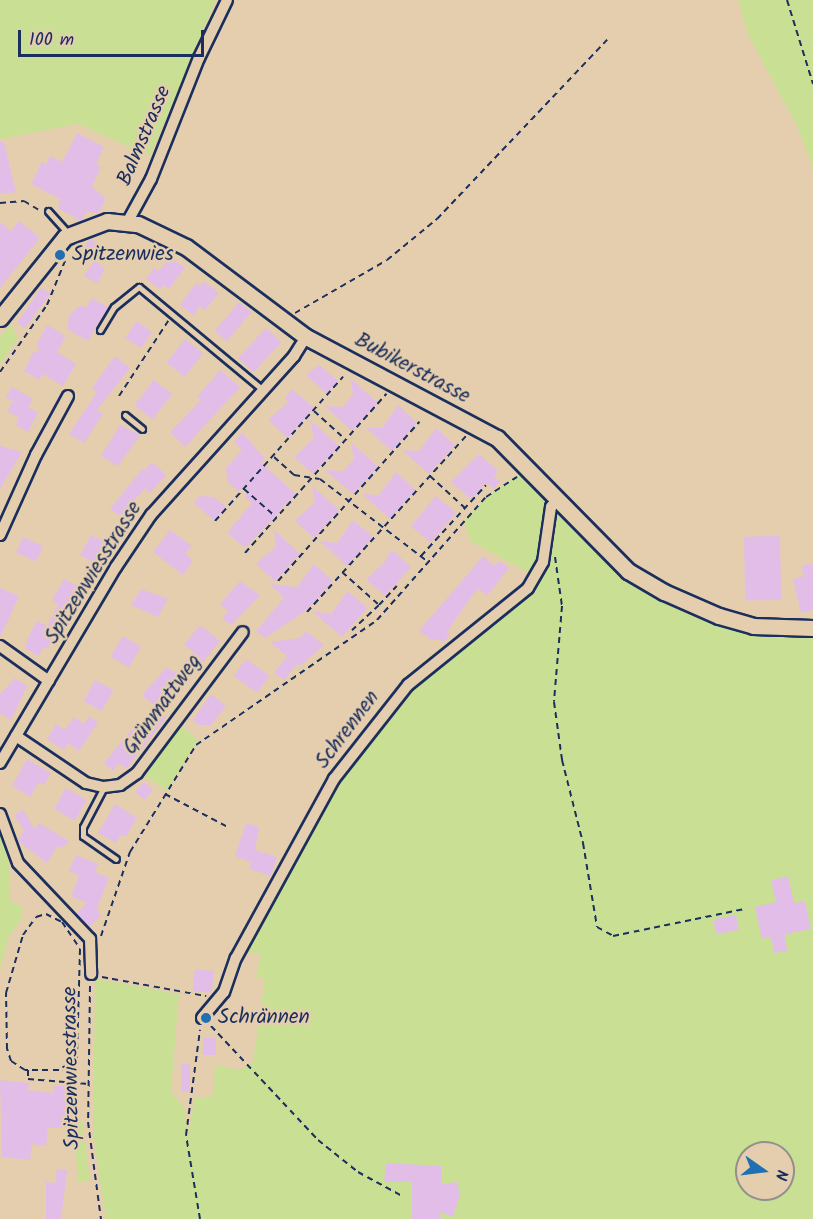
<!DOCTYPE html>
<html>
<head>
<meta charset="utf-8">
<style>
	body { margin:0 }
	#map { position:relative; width:813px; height:1219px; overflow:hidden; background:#e5ceae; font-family:Kalam,sans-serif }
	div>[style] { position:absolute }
	.green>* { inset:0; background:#c8df94 }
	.building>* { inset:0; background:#e2bde8; transform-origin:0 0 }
	.path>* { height:2px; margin-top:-1px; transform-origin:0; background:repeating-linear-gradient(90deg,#1b2f5e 0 6px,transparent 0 10.5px) }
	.roads { filter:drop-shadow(2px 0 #1b2f5e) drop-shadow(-2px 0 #1b2f5e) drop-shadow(0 2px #1b2f5e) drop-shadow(0 -2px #1b2f5e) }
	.lane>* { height:5px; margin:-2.5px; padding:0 2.5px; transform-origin:2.5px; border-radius:2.5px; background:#e5ceae }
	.street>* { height:10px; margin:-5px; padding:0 5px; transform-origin:5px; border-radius:5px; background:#e5ceae }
	.secondary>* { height:15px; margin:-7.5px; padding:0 7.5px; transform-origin:7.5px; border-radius:7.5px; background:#e5ceae }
	.dots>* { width:16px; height:16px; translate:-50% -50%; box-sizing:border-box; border:3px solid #e5ceae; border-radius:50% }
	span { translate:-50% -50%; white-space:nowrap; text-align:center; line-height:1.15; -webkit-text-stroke:5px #e5ceae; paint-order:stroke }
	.street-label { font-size:21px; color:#1b2f5e }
	.poi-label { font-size:21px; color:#1b2f5e }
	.left { translate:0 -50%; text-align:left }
	.north { position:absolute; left:735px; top:1141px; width:60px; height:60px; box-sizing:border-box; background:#e5ceae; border:2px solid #948e8e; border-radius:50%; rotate:104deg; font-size:16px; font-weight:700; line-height:24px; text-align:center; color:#1b2f5e }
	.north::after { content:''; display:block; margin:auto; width:21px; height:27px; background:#1f6fb2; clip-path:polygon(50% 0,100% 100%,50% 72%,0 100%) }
	.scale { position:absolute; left:18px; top:30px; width:186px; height:27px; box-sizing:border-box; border:3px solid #1b2f5e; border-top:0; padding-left:8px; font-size:18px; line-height:21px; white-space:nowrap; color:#1b2f5e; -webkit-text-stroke:4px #e5ceae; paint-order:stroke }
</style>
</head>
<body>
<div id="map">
	<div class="green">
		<div style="clip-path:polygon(0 0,216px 0,150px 156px,78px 124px,0 139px)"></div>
		<div style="clip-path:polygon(738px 0,813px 0,813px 168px,796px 124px,749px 37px)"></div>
		<div style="clip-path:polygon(11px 324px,18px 338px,0 364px,0 337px)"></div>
		<div style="clip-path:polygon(522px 472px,557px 500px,536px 577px,470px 541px,464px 521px,486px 497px)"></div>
		<div style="clip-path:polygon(evenodd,556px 511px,624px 578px,686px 613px,762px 637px,813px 637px,813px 1219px,106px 1219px,93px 1133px,95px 979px,179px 994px,171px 1092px,184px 1107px,189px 1137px,194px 1098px,213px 1096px,215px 1065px,239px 1070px,253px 1062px,265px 979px,256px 977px,261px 954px,243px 951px,336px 781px,409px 688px,530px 591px,554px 542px,552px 527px,556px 511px,747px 1153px,783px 1153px,783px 1189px,747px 1189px,747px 1153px)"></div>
		<div style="clip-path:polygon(180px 725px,198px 740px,167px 791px,143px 775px)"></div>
		<div style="clip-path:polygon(0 826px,9px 864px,10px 901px,23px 907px,21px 920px,9px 936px,0 970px)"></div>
		<div style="clip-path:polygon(82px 1120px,90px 1181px,78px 1181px,73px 1122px)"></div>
	</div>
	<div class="building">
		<div style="clip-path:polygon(77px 133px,104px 147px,96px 164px,101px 167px,92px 187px,106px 199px,98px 214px,87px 211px,81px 221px,58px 208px,60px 199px,31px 184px,42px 162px,46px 164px,50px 156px,62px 162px)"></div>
		<div style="clip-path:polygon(0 142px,4px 142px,16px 192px,0 194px)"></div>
		<div style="clip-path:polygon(19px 221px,40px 238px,0 288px,0 222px,11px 231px)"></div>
		<div style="clip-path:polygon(90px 239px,106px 248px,96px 261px,105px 269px,97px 283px,84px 276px,93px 262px,80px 255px)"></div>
		<div style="clip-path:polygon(170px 257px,185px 268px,169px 289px,164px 285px,160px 289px,146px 279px,154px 268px,159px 271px)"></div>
		<div style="clip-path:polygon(204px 281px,219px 293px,205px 310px,200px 306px,193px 315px,180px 305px,196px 283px,200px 286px)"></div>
		<div style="clip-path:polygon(41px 288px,51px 293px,25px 328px,17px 323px)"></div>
		<div style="clip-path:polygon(92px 298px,108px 307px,88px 341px,67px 329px,70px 314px,81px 305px,86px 308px)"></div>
		<div style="left:239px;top:302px;width:16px;height:38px;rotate:40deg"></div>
		<div style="left:137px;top:321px;width:19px;height:20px;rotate:36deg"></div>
		<div style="clip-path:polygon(47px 325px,66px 336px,57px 352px,76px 364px,63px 386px,43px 374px,39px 380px,24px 371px,33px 353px,39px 351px,37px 344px)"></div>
		<div style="left:266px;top:328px;width:21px;height:41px;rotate:43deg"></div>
		<div style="left:185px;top:339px;width:23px;height:30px;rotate:38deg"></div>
		<div style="clip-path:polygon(115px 356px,130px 368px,97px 410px,103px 414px,84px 443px,69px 434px,97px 392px,92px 388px)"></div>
		<div style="clip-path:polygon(319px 365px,338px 381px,327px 394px,306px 375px)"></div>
		<div style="clip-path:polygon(220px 370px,240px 387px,185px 447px,170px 432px,201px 400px,197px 397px)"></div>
		<div style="clip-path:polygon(350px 378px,378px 403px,352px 431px,325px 406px,342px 407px,348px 401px,353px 394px)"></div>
		<div style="left:154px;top:380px;width:23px;height:32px;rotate:38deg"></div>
		<div style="clip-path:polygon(12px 387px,33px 399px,28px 407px,38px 413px,28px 432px,16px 425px,19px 418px,7px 411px,13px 401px,6px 397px)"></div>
		<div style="clip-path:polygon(292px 389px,314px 408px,288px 438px,268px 420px,288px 402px,285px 398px)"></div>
		<div style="clip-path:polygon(398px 405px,417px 423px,392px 451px,366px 428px,382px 428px)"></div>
		<div style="clip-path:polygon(310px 420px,339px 446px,313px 474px,294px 457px,314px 438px)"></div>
		<div style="clip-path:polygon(120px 425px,140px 435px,118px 466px,101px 456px)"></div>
		<div style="clip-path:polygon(436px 428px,455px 445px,429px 474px,402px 450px,419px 451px)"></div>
		<div style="clip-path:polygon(242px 432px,265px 459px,261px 463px,296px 494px,245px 548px,227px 533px,252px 503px,246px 498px,247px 483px,239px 492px,228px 482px,226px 468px,242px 450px,234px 442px)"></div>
		<div style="clip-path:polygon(351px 442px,378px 467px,353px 494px,325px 470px,343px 471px,354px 459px)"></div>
		<div style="clip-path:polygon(0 446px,22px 452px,0 489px)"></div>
		<div style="clip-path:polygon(479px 454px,498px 471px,494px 476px,500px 482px,494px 489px,486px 483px,471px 499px,451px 482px)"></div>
		<div style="clip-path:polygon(152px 462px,166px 475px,150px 493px,145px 488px,120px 516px,110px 509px,142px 469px,144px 471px)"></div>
		<div style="clip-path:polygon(396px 472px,415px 490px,390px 519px,362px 494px,379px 495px)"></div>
		<div style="clip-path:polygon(312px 486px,339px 510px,314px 538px,295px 521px,315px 502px)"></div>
		<div style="clip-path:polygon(200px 496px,214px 497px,226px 507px,214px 520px,194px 503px)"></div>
		<div style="left:436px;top:496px;width:26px;height:39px;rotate:40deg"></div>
		<div style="clip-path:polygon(353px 520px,373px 537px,347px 566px,320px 541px,337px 543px)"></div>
		<div style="clip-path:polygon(170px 530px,192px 546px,185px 553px,193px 561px,183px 575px,153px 552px)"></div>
		<div style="clip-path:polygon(274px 530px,300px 554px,275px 581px,256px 564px,276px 546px)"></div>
		<div style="left:91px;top:535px;width:21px;height:23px;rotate:28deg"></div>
		<div style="left:780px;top:536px;width:64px;height:36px;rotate:89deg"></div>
		<div style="left:23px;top:537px;width:22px;height:17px;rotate:24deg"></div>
		<div style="clip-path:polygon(392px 550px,411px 567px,385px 596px,366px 579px,383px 564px)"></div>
		<div style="clip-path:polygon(483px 556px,495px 566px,499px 561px,509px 568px,487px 596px,479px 589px,474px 593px,447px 632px,450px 634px,445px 641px,430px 639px,419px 631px)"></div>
		<div style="clip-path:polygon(813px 563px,813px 610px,801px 613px,793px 579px,804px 576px,801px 566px)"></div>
		<div style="clip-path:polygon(314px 564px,333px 581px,307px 610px,265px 638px,256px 631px,284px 598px,270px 584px,297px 587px)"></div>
		<div style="clip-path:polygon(64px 579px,82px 589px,48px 648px,44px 647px,38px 656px,25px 648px,28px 638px,37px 621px,47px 626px,58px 604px,52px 600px)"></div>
		<div style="clip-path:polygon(240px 581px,260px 595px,231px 625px,222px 618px,228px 611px,220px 604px)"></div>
		<div style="clip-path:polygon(0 588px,19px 596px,0 638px)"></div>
		<div style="clip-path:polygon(141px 589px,168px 599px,158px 617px,131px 605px)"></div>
		<div style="clip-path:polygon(348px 591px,367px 608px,342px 637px,312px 611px,331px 614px)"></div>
		<div style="clip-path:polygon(200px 625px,220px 641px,162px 712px,142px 695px,167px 667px,176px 673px,193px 652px,184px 645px)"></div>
		<div style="clip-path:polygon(306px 631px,324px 645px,300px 666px,297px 664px,284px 680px,274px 673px,287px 656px,270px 642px,300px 638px)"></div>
		<div style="left:123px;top:636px;width:21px;height:24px;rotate:31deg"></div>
		<div style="left:246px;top:659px;width:29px;height:21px;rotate:36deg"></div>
		<div style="clip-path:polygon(15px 678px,27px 686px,11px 720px,0 713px,0 694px)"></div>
		<div style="left:95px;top:680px;width:21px;height:24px;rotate:29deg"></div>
		<div style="clip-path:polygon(211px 694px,226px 706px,211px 725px,199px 725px,193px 720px)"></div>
		<div style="clip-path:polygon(156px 709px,166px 718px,126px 769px,119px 763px,113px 771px,104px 763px,135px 725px,139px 729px)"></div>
		<div style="clip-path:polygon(89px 716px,98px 722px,79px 751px,68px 743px,64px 750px,47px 739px,56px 724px,65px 730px,74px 717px,84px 724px)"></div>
		<div style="clip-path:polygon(27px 759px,51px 773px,44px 785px,39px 782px,30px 797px,12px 786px)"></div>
		<div style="left:144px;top:782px;width:12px;height:13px;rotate:42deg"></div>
		<div style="left:66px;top:788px;width:24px;height:24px;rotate:30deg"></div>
		<div style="clip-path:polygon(115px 804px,137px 818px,126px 836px,120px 836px,116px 843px,98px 833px)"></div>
		<div style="clip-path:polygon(23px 810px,35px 829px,39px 823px,69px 841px,62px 848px,58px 845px,47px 863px,18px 841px,24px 830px,14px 815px)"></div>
		<div style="clip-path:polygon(246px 823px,259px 827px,255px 850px,277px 857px,271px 876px,249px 869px,251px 862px,235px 856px)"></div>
		<div style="clip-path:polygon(76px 855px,98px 864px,95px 872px,109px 878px,97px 908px,101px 916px,89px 927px,76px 914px,87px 903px,71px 896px,79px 876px,69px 871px)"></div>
		<div style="clip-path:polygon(788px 876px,794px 903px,805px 901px,811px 929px,785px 934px,787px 951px,774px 953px,771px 937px,762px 939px,755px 907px,776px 902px,771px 880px)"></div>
		<div style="left:736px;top:915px;width:15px;height:23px;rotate:79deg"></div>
		<div style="left:195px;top:969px;width:19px;height:22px;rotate:6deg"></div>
		<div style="left:203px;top:1038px;width:13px;height:17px"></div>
		<div style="left:181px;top:1064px;width:9px;height:28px"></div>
		<div style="clip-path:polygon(0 1080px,29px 1083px,28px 1090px,53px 1093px,53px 1086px,78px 1086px,78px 1120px,69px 1120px,69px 1128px,48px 1128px,46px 1146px,32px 1144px,30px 1160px,2px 1157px)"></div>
		<div style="clip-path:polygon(386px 1163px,441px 1166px,441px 1184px,457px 1182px,460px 1195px,453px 1217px,440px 1212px,441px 1219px,412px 1219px,412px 1182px,384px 1182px)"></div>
		<div style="clip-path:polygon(57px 1169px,67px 1170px,61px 1219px,46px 1219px,46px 1182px,55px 1183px)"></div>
	</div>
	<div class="path">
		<div style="left:787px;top:0;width:88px;rotate:72.8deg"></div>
		<div style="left:0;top:203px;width:24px;rotate:-5deg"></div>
		<div style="left:24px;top:201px;width:17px;rotate:31deg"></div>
		<div style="left:295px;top:313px;width:106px;rotate:-29.9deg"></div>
		<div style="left:387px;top:260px;width:65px;rotate:-39.4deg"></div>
		<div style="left:437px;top:219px;width:248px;rotate:-46.5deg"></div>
		<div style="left:0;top:372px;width:82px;rotate:-55deg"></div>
		<div style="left:47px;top:305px;width:48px;rotate:-67.8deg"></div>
		<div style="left:119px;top:396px;width:90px;rotate:-56.8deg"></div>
		<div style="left:314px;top:411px;width:42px;rotate:42.1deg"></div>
		<div style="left:274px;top:457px;width:27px;rotate:42deg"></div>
		<div style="left:294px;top:475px;width:26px;rotate:9deg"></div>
		<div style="left:320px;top:479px;width:136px;rotate:37.5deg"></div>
		<div style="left:430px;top:476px;width:47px;rotate:42.4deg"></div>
		<div style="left:244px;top:489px;width:43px;rotate:41.2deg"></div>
		<div style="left:215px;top:521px;width:193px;rotate:-48.4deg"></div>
		<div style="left:245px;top:553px;width:213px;rotate:-48.4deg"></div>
		<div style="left:421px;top:556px;width:96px;rotate:-47.5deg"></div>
		<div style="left:555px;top:557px;width:49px;rotate:81.9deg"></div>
		<div style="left:562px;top:606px;width:96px;rotate:94.8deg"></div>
		<div style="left:554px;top:702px;width:59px;rotate:82.1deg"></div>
		<div style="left:562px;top:760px;width:86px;rotate:75.8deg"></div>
		<div style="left:583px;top:843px;width:85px;rotate:80.5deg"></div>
		<div style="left:597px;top:927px;width:18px;rotate:29deg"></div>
		<div style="left:613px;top:936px;width:134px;rotate:-11.6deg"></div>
		<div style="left:342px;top:572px;width:50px;rotate:41.7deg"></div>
		<div style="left:379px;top:605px;width:37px;rotate:137deg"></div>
		<div style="left:278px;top:581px;width:213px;rotate:-48.4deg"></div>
		<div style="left:379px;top:605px;width:26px;rotate:-47deg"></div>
		<div style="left:307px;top:612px;width:237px;rotate:-47.9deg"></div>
		<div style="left:165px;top:794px;width:69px;rotate:27.7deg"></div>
		<div style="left:46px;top:914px;width:18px;rotate:27deg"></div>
		<div style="left:62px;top:922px;width:32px;rotate:56deg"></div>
		<div style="left:80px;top:949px;width:109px;rotate:91.6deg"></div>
		<div style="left:77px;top:1058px;width:13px;rotate:132deg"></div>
		<div style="left:68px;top:1068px;width:9px;rotate:167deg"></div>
		<div style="left:59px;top:1070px;width:34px;rotate:180deg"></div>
		<div style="left:25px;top:1070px;width:17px;rotate:-147deg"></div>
		<div style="left:11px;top:1061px;width:13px;rotate:-108deg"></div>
		<div style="left:7px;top:1049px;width:56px;rotate:-91deg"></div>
		<div style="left:6px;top:993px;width:60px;rotate:-73.7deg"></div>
		<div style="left:23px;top:935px;width:22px;rotate:-54deg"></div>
		<div style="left:36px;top:917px;width:10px;rotate:-17deg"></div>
		<div style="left:101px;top:936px;width:89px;rotate:-71deg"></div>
		<div style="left:130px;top:852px;width:126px;rotate:-58.3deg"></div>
		<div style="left:196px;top:745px;width:220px;rotate:-34.6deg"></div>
		<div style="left:377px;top:620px;width:164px;rotate:-48.5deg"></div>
		<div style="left:486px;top:497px;width:37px;rotate:-33deg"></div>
		<div style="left:102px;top:977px;width:106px;rotate:10.4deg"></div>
		<div style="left:90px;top:986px;width:136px;rotate:90.8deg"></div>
		<div style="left:88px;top:1122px;width:98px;rotate:82.4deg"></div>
		<div style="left:211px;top:1026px;width:156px;rotate:46.8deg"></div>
		<div style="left:318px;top:1140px;width:51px;rotate:38.7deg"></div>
		<div style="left:358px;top:1172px;width:50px;rotate:28.6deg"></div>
		<div style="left:28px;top:1070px;width:9px;rotate:90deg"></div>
		<div style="left:28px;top:1079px;width:61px;rotate:4.7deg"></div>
		<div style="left:200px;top:1219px;width:85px;rotate:-99.5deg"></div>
		<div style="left:186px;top:1135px;width:106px;rotate:-82.4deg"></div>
	</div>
	<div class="roads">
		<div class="lane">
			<div style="left:48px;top:211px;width:30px;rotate:48deg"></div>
			<div style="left:100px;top:330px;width:27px;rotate:-59deg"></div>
			<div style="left:114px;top:307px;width:32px;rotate:-39deg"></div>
			<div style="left:139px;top:287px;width:160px;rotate:39.7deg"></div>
			<div style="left:125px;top:415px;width:22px;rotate:39deg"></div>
			<div style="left:104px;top:787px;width:45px;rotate:117.7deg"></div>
			<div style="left:83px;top:827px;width:9px;rotate:90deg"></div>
			<div style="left:83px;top:836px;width:40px;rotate:34.9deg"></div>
		</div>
		<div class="street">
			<div style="left:128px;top:221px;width:48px;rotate:-61.3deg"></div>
			<div style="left:151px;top:179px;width:130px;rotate:-68.4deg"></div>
			<div style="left:199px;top:58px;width:64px;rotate:-64.2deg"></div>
			<div style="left:0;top:535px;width:88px;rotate:-65.8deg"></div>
			<div style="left:36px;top:455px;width:67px;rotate:-61.5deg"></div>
			<div style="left:0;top:646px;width:60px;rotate:35.5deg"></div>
			<div style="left:16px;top:736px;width:84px;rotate:33.9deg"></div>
			<div style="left:86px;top:783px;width:18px;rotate:13deg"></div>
			<div style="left:104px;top:787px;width:16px;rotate:-7deg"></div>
			<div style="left:120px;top:785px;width:21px;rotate:-35deg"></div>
			<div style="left:137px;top:773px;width:176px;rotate:-53.1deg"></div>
			<div style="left:0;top:763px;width:228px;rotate:-59.4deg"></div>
			<div style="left:116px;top:567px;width:63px;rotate:-56.1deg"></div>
			<div style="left:151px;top:515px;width:214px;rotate:-48deg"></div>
			<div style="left:294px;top:356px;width:22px;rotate:-58deg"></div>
			<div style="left:0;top:814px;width:52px;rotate:69.8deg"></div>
			<div style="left:18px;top:863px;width:105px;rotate:46.5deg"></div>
			<div style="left:90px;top:939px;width:35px;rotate:88deg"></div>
			<div style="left:202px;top:1018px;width:34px;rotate:-50deg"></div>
			<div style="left:224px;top:992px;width:36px;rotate:-71deg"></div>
			<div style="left:236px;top:958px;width:204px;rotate:-61.3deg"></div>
			<div style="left:334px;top:779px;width:120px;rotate:-51.8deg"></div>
			<div style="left:408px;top:685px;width:154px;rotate:-38.9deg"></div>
			<div style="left:528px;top:588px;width:30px;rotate:-60deg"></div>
			<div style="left:543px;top:562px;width:56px;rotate:-81.7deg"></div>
			<div style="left:551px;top:507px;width:9px;rotate:-49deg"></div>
		</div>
		<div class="secondary">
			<div style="left:0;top:318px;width:104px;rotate:-51.3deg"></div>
			<div style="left:65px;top:237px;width:45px;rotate:-20.9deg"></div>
			<div style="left:107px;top:221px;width:31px;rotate:6deg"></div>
			<div style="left:138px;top:224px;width:53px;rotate:25.6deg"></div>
			<div style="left:186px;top:247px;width:150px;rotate:36.9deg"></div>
			<div style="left:306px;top:337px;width:216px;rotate:27.9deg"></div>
			<div style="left:497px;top:438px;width:187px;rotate:45.4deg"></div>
			<div style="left:628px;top:571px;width:42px;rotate:30.3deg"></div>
			<div style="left:664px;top:592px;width:60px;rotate:23.6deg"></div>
			<div style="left:719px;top:616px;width:35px;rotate:16deg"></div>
			<div style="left:753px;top:626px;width:60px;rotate:1.9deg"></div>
		</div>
	</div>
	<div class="dots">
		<div style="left:60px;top:255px;background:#1f6fb2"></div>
		<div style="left:206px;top:1018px;background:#1f6fb2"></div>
	</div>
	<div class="street-label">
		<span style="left:145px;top:136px;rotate:-67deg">Balmstrasse</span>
		<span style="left:412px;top:369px;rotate:28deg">Bubikerstrasse</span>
		<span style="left:94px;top:573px;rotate:-58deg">Spitzenwiesstrasse</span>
		<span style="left:163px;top:705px;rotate:-54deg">Grünmattweg</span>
		<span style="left:348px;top:730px;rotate:-53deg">Schrennen</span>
		<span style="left:72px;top:1068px;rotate:-91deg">Spitzenwiesstrasse</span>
	</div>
	<div class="poi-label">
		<span class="left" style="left:72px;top:255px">Spitzenwies</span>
		<span class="left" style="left:218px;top:1018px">Schrännen</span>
	</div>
	<div class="north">N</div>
	<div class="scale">100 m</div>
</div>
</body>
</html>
